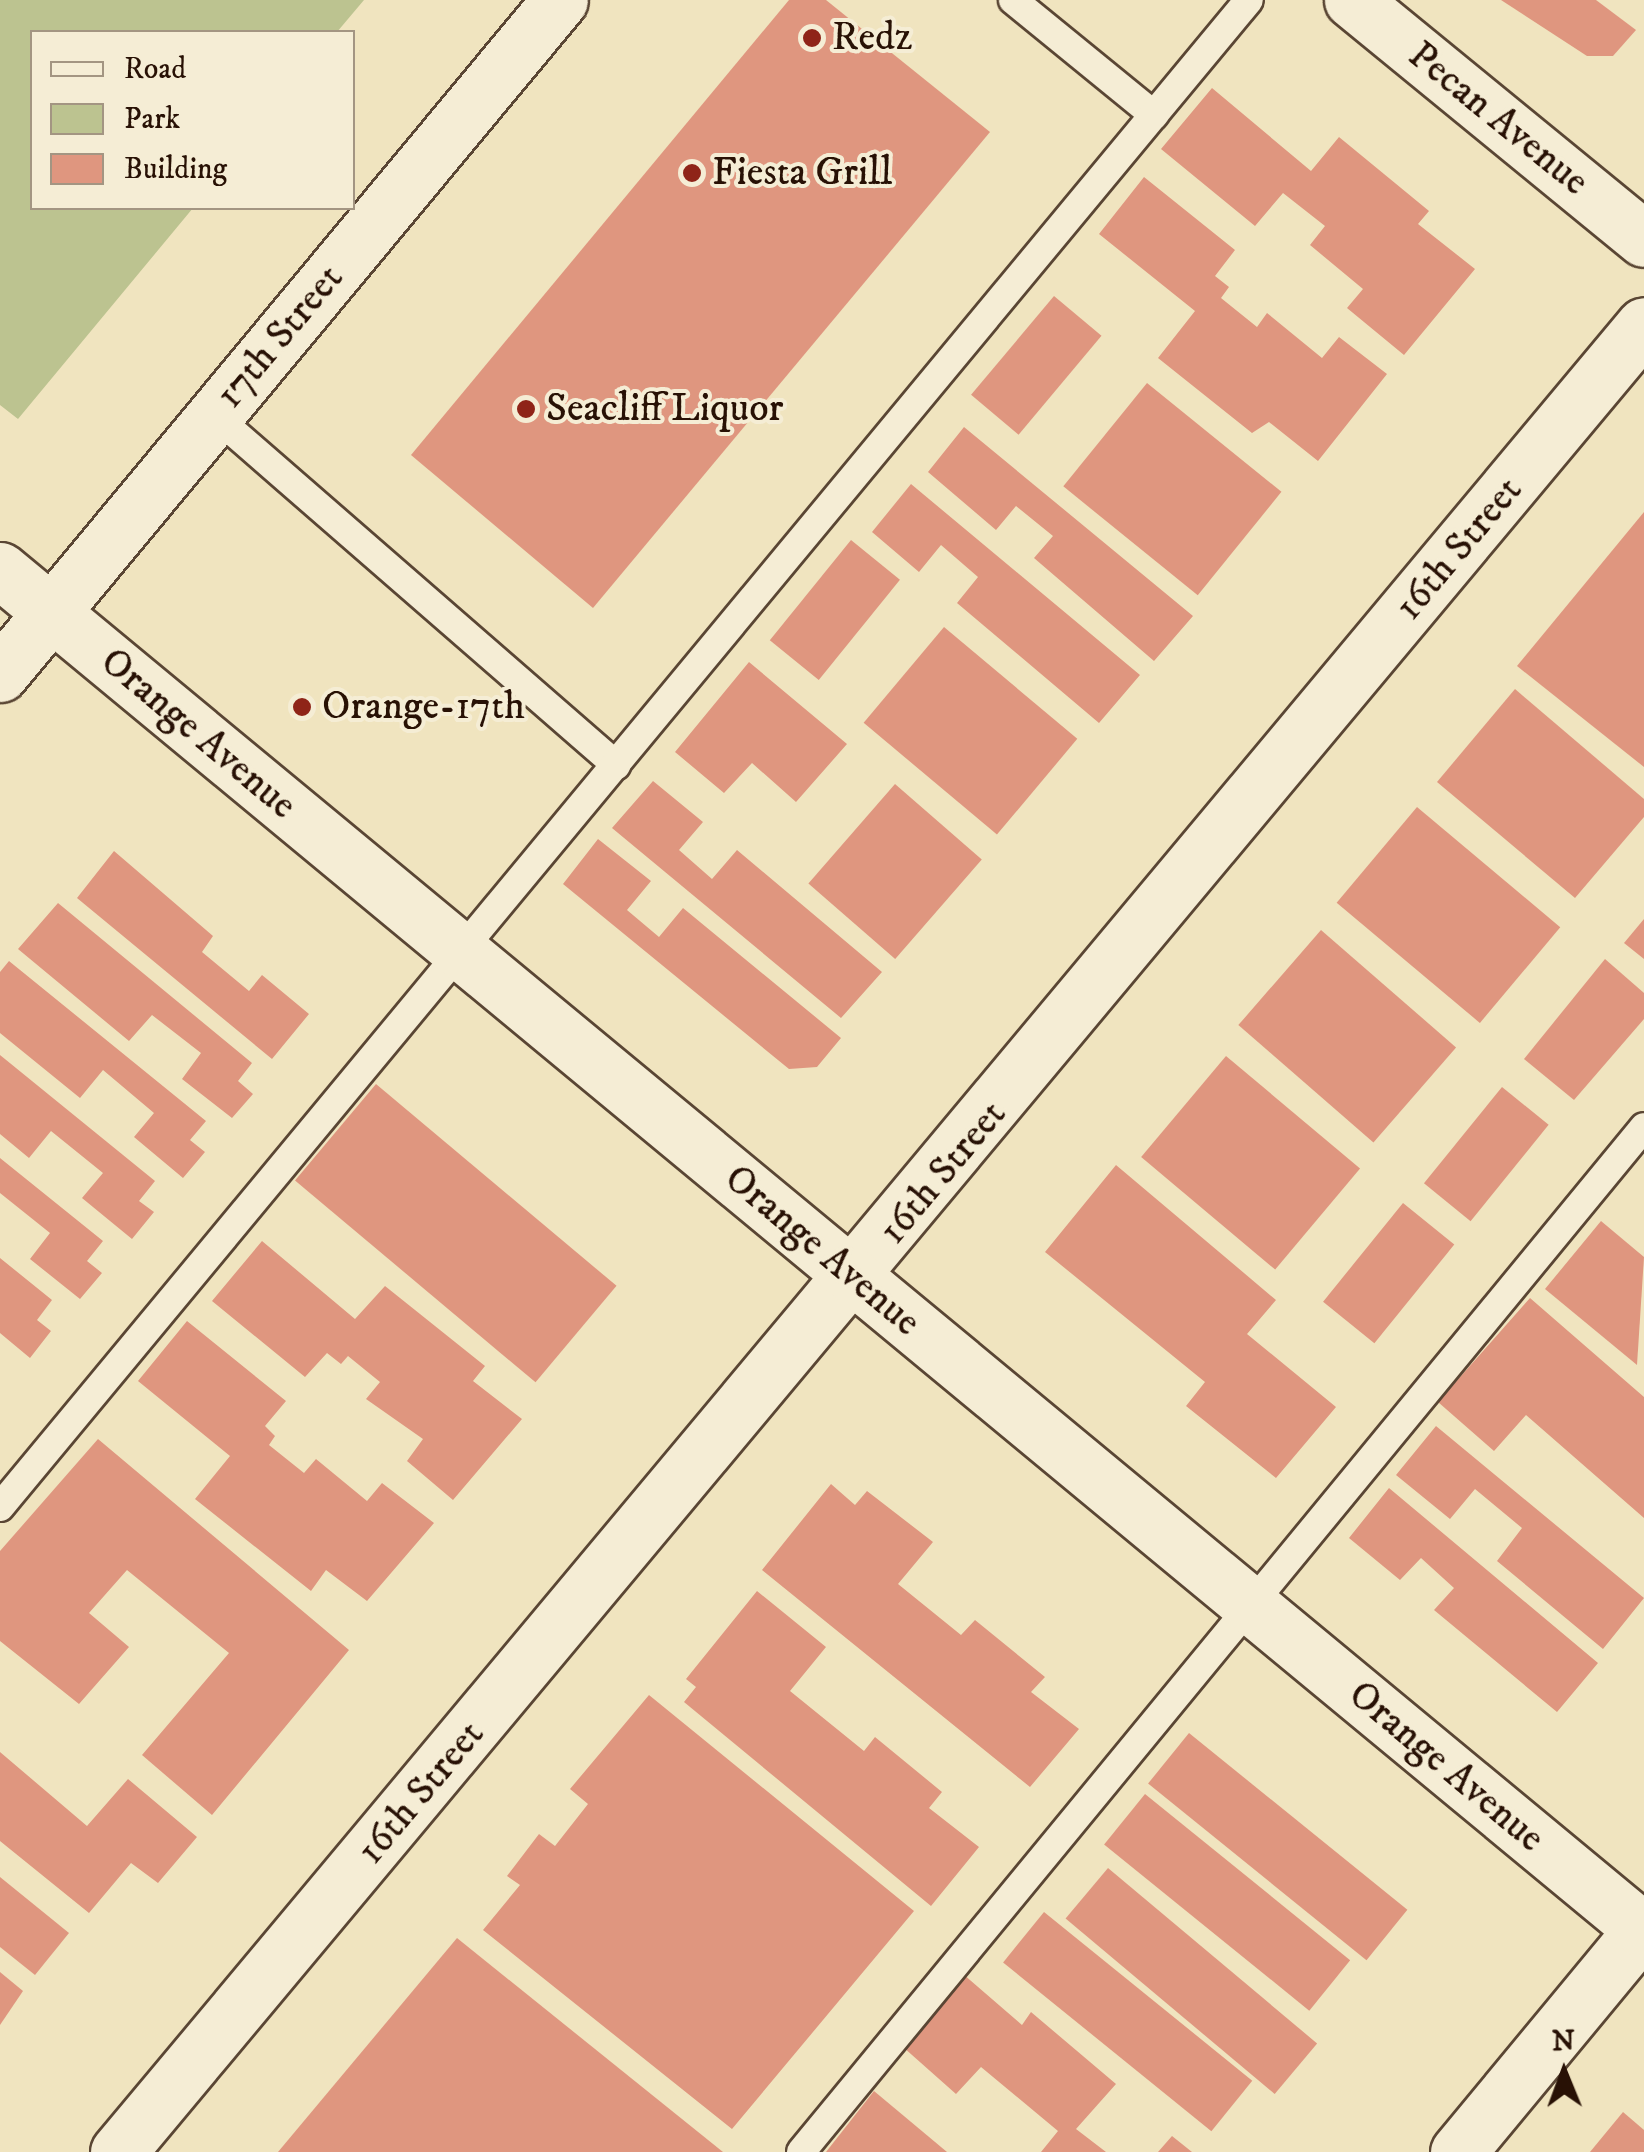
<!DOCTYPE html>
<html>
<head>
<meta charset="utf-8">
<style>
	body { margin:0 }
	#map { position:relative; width:1644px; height:2152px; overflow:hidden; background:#f0e4bf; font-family:"IM FELL DW Pica",serif }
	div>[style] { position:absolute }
	.green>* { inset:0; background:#bcc390 }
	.building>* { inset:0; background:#df967f; transform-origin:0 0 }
	.roads { filter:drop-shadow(2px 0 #5a4634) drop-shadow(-2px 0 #5a4634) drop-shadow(0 2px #5a4634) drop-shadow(0 -2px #5a4634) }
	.service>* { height:28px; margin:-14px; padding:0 14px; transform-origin:14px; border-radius:14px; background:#f5edd5 }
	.minor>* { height:55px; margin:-27.5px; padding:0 27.5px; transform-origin:27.5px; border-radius:27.5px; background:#f5edd5 }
	.tertiary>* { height:55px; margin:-27.5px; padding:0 27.5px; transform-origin:27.5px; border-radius:27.5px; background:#f5edd5 }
	.dots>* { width:28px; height:28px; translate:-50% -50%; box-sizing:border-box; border:5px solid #f5edd5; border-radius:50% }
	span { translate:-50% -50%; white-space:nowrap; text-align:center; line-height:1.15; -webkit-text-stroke:8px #f5edd5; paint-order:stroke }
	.poi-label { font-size:40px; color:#281105 }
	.left { translate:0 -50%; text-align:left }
	.street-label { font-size:40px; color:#281105 }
	.legend { position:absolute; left:30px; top:30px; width:325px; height:180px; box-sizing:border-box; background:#f5edd5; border:2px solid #a39582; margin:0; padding:12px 18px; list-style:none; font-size:30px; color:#281105 }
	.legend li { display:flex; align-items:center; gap:20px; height:50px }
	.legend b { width:50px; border:2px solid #a39582 }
	.north { position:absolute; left:1514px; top:2022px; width:100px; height:100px; -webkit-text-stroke:8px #f5edd5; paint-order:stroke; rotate:359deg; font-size:28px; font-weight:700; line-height:40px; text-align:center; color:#281105 }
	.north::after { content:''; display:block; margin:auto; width:35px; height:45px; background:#281105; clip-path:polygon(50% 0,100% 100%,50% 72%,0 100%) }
</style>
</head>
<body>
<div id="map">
	<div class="green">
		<div style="clip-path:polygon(0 0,364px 0,337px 32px,32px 32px,32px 208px,193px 208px,18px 419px,0 405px)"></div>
	</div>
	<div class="building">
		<div style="clip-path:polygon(789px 0,826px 0,990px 132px,593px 608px,411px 455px)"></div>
		<div style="clip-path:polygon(1501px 0,1596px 0,1636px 30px,1613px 56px,1587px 56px)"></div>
		<div style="clip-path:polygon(1212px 88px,1311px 171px,1339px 137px,1429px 211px,1418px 224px,1475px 269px,1404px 355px,1347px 308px,1363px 289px,1310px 245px,1325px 226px,1283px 193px,1255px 226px,1161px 149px)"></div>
		<div style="clip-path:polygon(1144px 177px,1235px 250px,1215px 276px,1229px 287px,1221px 298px,1257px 327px,1267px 313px,1322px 358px,1339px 337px,1387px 374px,1318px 461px,1269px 422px,1252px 433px,1158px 358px,1195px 311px,1099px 234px)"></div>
		<div style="left:1054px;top:296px;width:62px;height:129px;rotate:40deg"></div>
		<div style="left:1147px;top:383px;width:173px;height:133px;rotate:39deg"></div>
		<div style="clip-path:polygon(964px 427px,1193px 616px,1154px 661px,1034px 558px,1053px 536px,1016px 506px,996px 530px,928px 472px)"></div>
		<div style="clip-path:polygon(911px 484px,1140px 675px,1099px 723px,957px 603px,978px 577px,941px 545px,919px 572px,872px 532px)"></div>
		<div style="clip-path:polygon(1644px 512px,1644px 767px,1517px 666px)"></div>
		<div style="left:851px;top:540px;width:63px;height:129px;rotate:39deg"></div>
		<div style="left:944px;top:627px;width:174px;height:125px;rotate:40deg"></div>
		<div style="clip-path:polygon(749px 662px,847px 744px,796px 802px,752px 763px,724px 793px,675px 752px)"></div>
		<div style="clip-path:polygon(1515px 689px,1644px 799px,1644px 817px,1575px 898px,1437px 782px)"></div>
		<div style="clip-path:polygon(653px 781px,703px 822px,679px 850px,712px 879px,737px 850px,882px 972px,841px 1018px,612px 828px)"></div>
		<div style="left:895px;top:784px;width:115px;height:132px;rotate:41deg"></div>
		<div style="left:1417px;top:807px;width:187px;height:125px;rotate:40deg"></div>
		<div style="clip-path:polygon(598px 839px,651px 881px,627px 910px,659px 937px,683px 908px,841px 1038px,817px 1067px,789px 1069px,563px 884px)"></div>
		<div style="clip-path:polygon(114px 851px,213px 936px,202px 952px,249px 991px,262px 975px,309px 1014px,272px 1059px,77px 898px)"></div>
		<div style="clip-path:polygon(58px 903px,252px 1063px,238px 1081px,253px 1094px,232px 1118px,182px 1079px,201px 1053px,152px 1015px,129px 1041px,18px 949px)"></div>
		<div style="clip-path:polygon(1644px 919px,1644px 959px,1624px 943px)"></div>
		<div style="left:1321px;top:930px;width:179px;height:126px;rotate:41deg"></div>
		<div style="clip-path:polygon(1605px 959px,1644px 993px,1644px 1019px,1574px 1100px,1524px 1059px)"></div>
		<div style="clip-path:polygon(9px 961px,206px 1121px,190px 1140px,205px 1152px,183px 1178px,134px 1137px,154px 1113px,103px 1070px,80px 1098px,0 1033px,0 972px)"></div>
		<div style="clip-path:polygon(0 1055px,155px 1181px,139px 1201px,154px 1212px,132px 1239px,82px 1198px,103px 1173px,51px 1131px,29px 1158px,0 1134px)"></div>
		<div style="left:1226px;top:1056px;width:175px;height:132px;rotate:40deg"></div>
		<div style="left:376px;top:1084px;width:314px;height:126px;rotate:40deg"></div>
		<div style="left:1502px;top:1087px;width:60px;height:124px;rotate:39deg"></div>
		<div style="clip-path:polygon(0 1158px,103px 1241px,87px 1261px,102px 1273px,80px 1299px,30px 1259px,50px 1233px,0 1193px)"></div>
		<div style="clip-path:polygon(1116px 1165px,1276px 1300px,1247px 1334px,1336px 1407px,1276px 1478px,1186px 1406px,1205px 1382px,1045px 1252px)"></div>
		<div style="left:1403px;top:1203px;width:66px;height:127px;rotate:39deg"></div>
		<div style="clip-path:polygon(1601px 1221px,1644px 1257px,1637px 1365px,1545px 1289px)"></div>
		<div style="clip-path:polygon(262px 1241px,355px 1319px,385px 1286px,485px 1366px,473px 1381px,522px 1419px,453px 1500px,407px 1461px,423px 1439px,366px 1399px,380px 1382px,348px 1356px,341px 1364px,327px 1353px,305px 1377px,212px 1301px)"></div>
		<div style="clip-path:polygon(0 1258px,52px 1300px,37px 1320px,51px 1331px,30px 1358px,0 1333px)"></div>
		<div style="clip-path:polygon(1530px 1298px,1644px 1397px,1644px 1518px,1526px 1415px,1494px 1451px,1438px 1402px)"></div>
		<div style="clip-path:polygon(187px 1321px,286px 1401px,265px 1426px,275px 1436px,269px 1445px,304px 1473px,316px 1459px,367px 1501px,382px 1483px,434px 1523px,367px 1601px,326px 1570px,311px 1591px,195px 1499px,230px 1456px,138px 1381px)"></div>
		<div style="clip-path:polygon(1436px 1426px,1644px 1598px,1603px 1649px,1497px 1561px,1522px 1528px,1475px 1489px,1450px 1519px,1396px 1475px)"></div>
		<div style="clip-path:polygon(98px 1439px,349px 1650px,212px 1815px,142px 1755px,229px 1653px,127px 1570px,89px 1613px,129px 1647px,79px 1704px,0 1641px,0 1551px)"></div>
		<div style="clip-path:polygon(831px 1484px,855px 1505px,867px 1491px,933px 1542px,898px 1584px,961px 1635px,975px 1620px,1045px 1677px,1031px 1692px,1079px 1729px,1030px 1787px,762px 1570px)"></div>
		<div style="clip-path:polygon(1389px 1488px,1598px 1663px,1557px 1712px,1434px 1610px,1454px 1588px,1421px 1558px,1400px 1580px,1349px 1538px)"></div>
		<div style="clip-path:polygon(757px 1591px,826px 1647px,790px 1691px,864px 1751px,875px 1737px,942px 1792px,929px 1808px,979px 1847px,931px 1906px,684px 1702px,696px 1687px,686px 1679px)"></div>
		<div style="clip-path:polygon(649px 1695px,914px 1911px,732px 2129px,483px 1930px,520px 1885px,507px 1876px,539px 1834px,555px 1846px,588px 1804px,570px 1789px)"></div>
		<div style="left:1189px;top:1733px;width:281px;height:65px;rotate:39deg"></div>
		<div style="clip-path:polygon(0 1752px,87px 1826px,128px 1779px,197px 1837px,158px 1883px,131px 1863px,89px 1913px,0 1841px)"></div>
		<div style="left:1145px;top:1794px;width:264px;height:65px;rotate:39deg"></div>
		<div style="left:1108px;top:1868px;width:273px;height:66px;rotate:40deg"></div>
		<div style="clip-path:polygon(0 1877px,69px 1933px,35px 1975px,0 1947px)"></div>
		<div style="left:1044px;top:1912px;width:268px;height:65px;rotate:39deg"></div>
		<div style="clip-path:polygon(457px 1938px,723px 2152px,278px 2152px)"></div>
		<div style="clip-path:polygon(0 1972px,23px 1991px,0 2025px)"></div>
		<div style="clip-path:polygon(963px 1974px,1022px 2025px,1031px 2012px,1116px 2084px,1076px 2129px,1106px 2152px,1041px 2152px,1058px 2131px,981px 2067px,956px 2094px,903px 2047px)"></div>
		<div style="clip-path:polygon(874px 2091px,947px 2152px,826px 2152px)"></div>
		<div style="clip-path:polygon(1623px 2112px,1644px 2130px,1644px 2152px,1590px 2152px)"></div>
		<div style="clip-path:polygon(1172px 2136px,1192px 2152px,1158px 2152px)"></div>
	</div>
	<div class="roads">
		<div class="service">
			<div style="left:1013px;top:0;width:182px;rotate:39.2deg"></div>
			<div style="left:215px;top:416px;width:532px;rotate:41.03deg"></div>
			<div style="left:0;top:1507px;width:1957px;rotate:-50.35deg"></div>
			<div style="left:801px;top:2152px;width:1327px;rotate:-50.56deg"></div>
		</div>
		<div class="minor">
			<div style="left:1352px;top:0;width:377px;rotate:39.3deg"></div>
			<div style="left:118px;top:2152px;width:2380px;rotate:-50.13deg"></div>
			<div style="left:1458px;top:2152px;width:292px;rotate:-50.4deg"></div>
		</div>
		<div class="tertiary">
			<div style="left:0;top:570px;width:2134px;rotate:39.62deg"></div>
			<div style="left:0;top:674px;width:876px;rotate:-50.28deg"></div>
		</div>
	</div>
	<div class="dots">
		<div style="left:812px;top:38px;background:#8f2418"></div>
		<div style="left:692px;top:173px;background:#8f2418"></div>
		<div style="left:526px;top:409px;background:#8f2418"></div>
		<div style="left:302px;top:707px;background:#8f2418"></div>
	</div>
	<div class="poi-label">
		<span class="left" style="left:832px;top:38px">Redz</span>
		<span class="left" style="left:712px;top:173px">Fiesta Grill</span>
		<span class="left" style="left:546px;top:409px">Seacliff Liquor</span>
		<span class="left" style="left:322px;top:707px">Orange-17th</span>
	</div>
	<div class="street-label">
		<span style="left:1498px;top:119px;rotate:39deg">Pecan Avenue</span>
		<span style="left:280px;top:337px;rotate:-50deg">17th Street</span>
		<span style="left:1459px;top:549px;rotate:-50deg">16th Street</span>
		<span style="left:198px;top:734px;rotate:40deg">Orange Avenue</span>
		<span style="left:943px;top:1173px;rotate:-50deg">16th Street</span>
		<span style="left:822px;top:1251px;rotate:40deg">Orange Avenue</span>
		<span style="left:1446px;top:1767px;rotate:40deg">Orange Avenue</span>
		<span style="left:421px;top:1793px;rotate:-50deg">16th Street</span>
	</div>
	<ul class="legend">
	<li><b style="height:12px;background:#f5edd5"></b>Road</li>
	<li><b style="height:28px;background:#bcc390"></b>Park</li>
	<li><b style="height:28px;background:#df967f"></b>Building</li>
	</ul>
	<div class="north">N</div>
</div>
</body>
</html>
